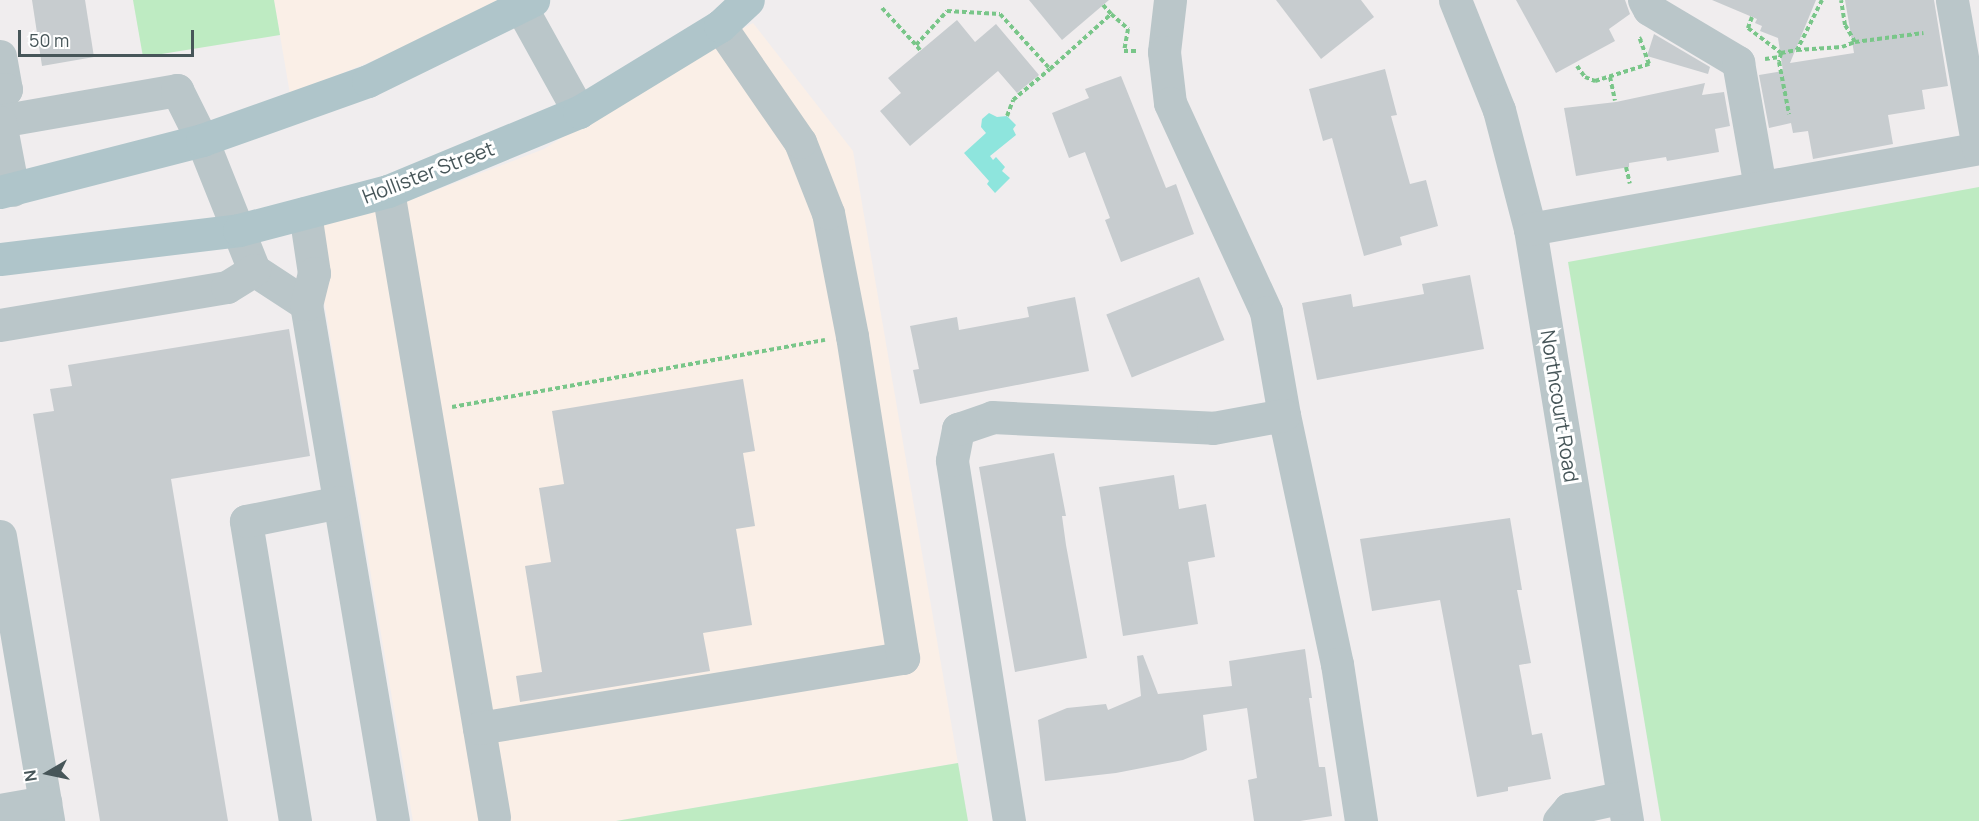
<!DOCTYPE html>
<html>
<head>
<meta charset="utf-8">
<style>
	body { margin:0 }
	#map { position:relative; width:1979px; height:821px; overflow:hidden; background:#f0edee; font-family:Manrope,sans-serif }
	div>[style] { position:absolute }
	.commercial>* { inset:0; background:#faefe7 }
	.green>* { inset:0; background:#beebc2 }
	.water>* { inset:0; background:#8ee5dd }
	.building>* { inset:0; background:#c7cccf; transform-origin:0 0 }
	.path>* { height:4px; margin-top:-2px; transform-origin:0; background:repeating-linear-gradient(90deg,#79c689 0 4.5px,transparent 0 7.5px) }
	.minor>* { height:33px; margin:-16.5px; padding:0 16.5px; transform-origin:16.5px; border-radius:16.5px; background:#bac6c9 }
	.major>* { height:33px; margin:-16.5px; padding:0 16.5px; transform-origin:16.5px; border-radius:16.5px; background:#afc5ca }
	span { translate:-50% -50%; white-space:nowrap; text-align:center; line-height:1.15; -webkit-text-stroke:6px #fff; paint-order:stroke }
	.street-label { font-size:20px; color:#475659 }
	.north { position:absolute; left:18px; top:743px; width:60px; height:60px; -webkit-text-stroke:4px #fff; paint-order:stroke; rotate:261deg; font-size:16px; font-weight:700; line-height:24px; text-align:center; color:#475659 }
	.north::after { content:''; display:block; margin:auto; width:21px; height:27px; background:#475659; clip-path:polygon(50% 0,100% 100%,50% 72%,0 100%) }
	.scale { position:absolute; left:18px; top:30px; width:176px; height:27px; box-sizing:border-box; border:3px solid #475659; border-top:0; padding-left:8px; font-size:18px; line-height:21px; white-space:nowrap; color:#475659; -webkit-text-stroke:4px #fff; paint-order:stroke }
</style>
</head>
<body>
<div id="map">
	<div class="commercial">
		<div style="clip-path:polygon(274px 0,508px 0,385px 56px,290px 94px)"></div>
		<div style="clip-path:polygon(753px 23px,853px 151px,958px 763px,616px 821px,413px 821px,313px 237px,321px 224px,421px 196px,544px 149px,676px 65px)"></div>
	</div>
	<div class="green">
		<div style="clip-path:polygon(133px 0,274px 0,280px 35px,143px 57px)"></div>
		<div style="clip-path:polygon(1979px 187px,1979px 821px,1661px 821px,1568px 262px)"></div>
		<div style="clip-path:polygon(958px 763px,968px 821px,616px 821px)"></div>
	</div>
	<div class="water">
		<div style="clip-path:polygon(989px 113px,997px 117px,1007px 116px,1016px 125px,1013px 129px,1016px 135px,990px 156px,993px 160px,996px 157px,1005px 167px,1002px 171px,1010px 178px,995px 193px,987px 184px,989px 181px,964px 153px,986px 133px,981px 127px,982px 119px)"></div>
	</div>
	<div class="building">
		<div style="clip-path:polygon(32px 0,85px 0,94px 57px,42px 66px)"></div>
		<div style="clip-path:polygon(1029px 0,1109px 0,1062px 40px)"></div>
		<div style="clip-path:polygon(1276px 0,1361px 0,1374px 17px,1321px 59px)"></div>
		<div style="clip-path:polygon(1516px 0,1625px 0,1630px 14px,1609px 29px,1615px 41px,1556px 73px)"></div>
		<div style="clip-path:polygon(1712px 0,1816px 0,1790px 63px,1854px 53px,1845px 0,1934px 0,1948px 86px,1922px 90px,1925px 109px,1888px 115px,1893px 144px,1813px 159px,1808px 131px,1793px 133px,1791px 123px,1769px 128px,1759px 75px,1783px 71px,1778px 38px,1760px 31px,1762px 26px,1755px 23px,1757px 19px)"></div>
		<div style="clip-path:polygon(957px 20px,975px 42px,996px 24px,1039px 75px,1017px 93px,998px 71px,910px 146px,880px 111px,901px 93px,888px 78px)"></div>
		<div style="clip-path:polygon(1654px 34px,1710px 67px,1708px 74px,1647px 56px)"></div>
		<div style="clip-path:polygon(1385px 69px,1397px 115px,1391px 116px,1410px 184px,1426px 180px,1438px 226px,1400px 237px,1402px 245px,1364px 256px,1332px 138px,1323px 141px,1309px 89px)"></div>
		<div style="clip-path:polygon(1121px 76px,1166px 188px,1176px 184px,1194px 234px,1121px 262px,1105px 220px,1110px 218px,1085px 152px,1069px 158px,1052px 113px,1089px 98px,1085px 89px)"></div>
		<div style="clip-path:polygon(1705px 83px,1702px 95px,1724px 92px,1730px 126px,1715px 129px,1719px 152px,1667px 161px,1666px 157px,1629px 163px,1629px 167px,1576px 176px,1564px 108px,1616px 102px)"></div>
		<div style="clip-path:polygon(1470px 275px,1484px 349px,1317px 380px,1302px 303px,1351px 294px,1353px 307px,1424px 294px,1422px 284px)"></div>
		<div style="left:1199px;top:277px;width:68px;height:100px;rotate:68deg"></div>
		<div style="clip-path:polygon(1075px 297px,1089px 371px,920px 404px,913px 370px,919px 369px,910px 326px,957px 317px,959px 330px,1029px 317px,1027px 307px)"></div>
		<div style="clip-path:polygon(289px 329px,310px 456px,171px 479px,228px 821px,100px 821px,33px 414px,54px 411px,50px 389px,72px 386px,68px 365px)"></div>
		<div style="clip-path:polygon(743px 379px,755px 451px,743px 453px,755px 526px,736px 529px,752px 625px,703px 633px,710px 671px,520px 702px,516px 676px,542px 672px,525px 566px,551px 562px,539px 488px,564px 484px,552px 411px)"></div>
		<div style="clip-path:polygon(1054px 453px,1066px 516px,1062px 516px,1066px 545px,1087px 658px,1015px 672px,979px 467px)"></div>
		<div style="clip-path:polygon(1174px 475px,1179px 509px,1206px 504px,1215px 557px,1188px 562px,1198px 624px,1123px 636px,1099px 487px)"></div>
		<div style="clip-path:polygon(1510px 518px,1522px 590px,1517px 590px,1531px 663px,1519px 665px,1532px 735px,1542px 733px,1551px 779px,1508px 787px,1508px 791px,1477px 797px,1440px 600px,1372px 611px,1360px 539px)"></div>
		<div style="clip-path:polygon(1305px 649px,1312px 698px,1309px 698px,1319px 767px,1325px 767px,1332px 816px,1300px 821px,1254px 821px,1248px 780px,1257px 778px,1247px 708px,1203px 715px,1207px 750px,1183px 760px,1116px 773px,1045px 781px,1038px 720px,1067px 708px,1106px 704px,1108px 710px,1141px 696px,1137px 656px,1143px 655px,1158px 694px,1232px 686px,1229px 661px)"></div>
	</div>
	<div class="path">
		<div style="left:1822px;top:0;width:56px;rotate:116.6deg"></div>
		<div style="left:1797px;top:50px;width:45px;rotate:-3.8deg"></div>
		<div style="left:1842px;top:47px;width:14px;rotate:-21deg"></div>
		<div style="left:1855px;top:42px;width:20px;rotate:-120deg"></div>
		<div style="left:1845px;top:25px;width:25px;rotate:-99deg"></div>
		<div style="left:1103px;top:5px;width:12px;rotate:48deg"></div>
		<div style="left:882px;top:8px;width:50px;rotate:47.4deg"></div>
		<div style="left:1752px;top:17px;width:12px;rotate:110deg"></div>
		<div style="left:1748px;top:28px;width:41px;rotate:37.1deg"></div>
		<div style="left:1781px;top:53px;width:16px;rotate:-11deg"></div>
		<div style="left:1855px;top:42px;width:69px;rotate:-7.5deg"></div>
		<div style="left:920px;top:50px;width:6px;rotate:-129deg"></div>
		<div style="left:916px;top:45px;width:46px;rotate:-47.6deg"></div>
		<div style="left:947px;top:11px;width:53px;rotate:3.2deg"></div>
		<div style="left:1000px;top:14px;width:74px;rotate:47.7deg"></div>
		<div style="left:1050px;top:69px;width:82px;rotate:-42deg"></div>
		<div style="left:1111px;top:14px;width:23px;rotate:41deg"></div>
		<div style="left:1128px;top:29px;width:22px;rotate:100deg"></div>
		<div style="left:1124px;top:51px;width:12px"></div>
		<div style="left:1781px;top:53px;width:9px;rotate:103deg"></div>
		<div style="left:1779px;top:62px;width:53px;rotate:79.1deg"></div>
		<div style="left:1765px;top:59px;width:15px;rotate:-8deg"></div>
		<div style="left:1577px;top:66px;width:14px;rotate:54deg"></div>
		<div style="left:1585px;top:77px;width:11px;rotate:22deg"></div>
		<div style="left:1595px;top:81px;width:57px;rotate:-17.5deg"></div>
		<div style="left:1649px;top:64px;width:27px;rotate:-110deg"></div>
		<div style="left:1640px;top:39px;width:2px;rotate:-27deg"></div>
		<div style="left:1610px;top:77px;width:24px;rotate:78deg"></div>
		<div style="left:1007px;top:116px;width:17px;rotate:-69deg"></div>
		<div style="left:1013px;top:100px;width:48px;rotate:-40deg"></div>
		<div style="left:1626px;top:167px;width:17px;rotate:77deg"></div>
		<div style="left:452px;top:407px;width:379px;rotate:-10.2deg"></div>
	</div>
	<div class="minor">
		<div style="left:517px;top:0;width:128px;rotate:61deg"></div>
		<div style="left:1170px;top:0;width:52px;rotate:96.6deg"></div>
		<div style="left:1164px;top:52px;width:51px;rotate:83.3deg"></div>
		<div style="left:1170px;top:103px;width:230px;rotate:65.3deg"></div>
		<div style="left:1266px;top:312px;width:105px;rotate:80.1deg"></div>
		<div style="left:1284px;top:415px;width:255px;rotate:78deg"></div>
		<div style="left:1337px;top:664px;width:159px;rotate:81.3deg"></div>
		<div style="left:1455px;top:0;width:118px;rotate:68.2deg"></div>
		<div style="left:1499px;top:110px;width:123px;rotate:75.4deg"></div>
		<div style="left:1530px;top:229px;width:600px;rotate:80.69deg"></div>
		<div style="left:1644px;top:0;width:10px;rotate:61deg"></div>
		<div style="left:1649px;top:9px;width:104px;rotate:30.8deg"></div>
		<div style="left:1738px;top:62px;width:127px;rotate:80deg"></div>
		<div style="left:0;top:56px;width:34px;rotate:80deg"></div>
		<div style="left:6px;top:89px;width:6px;rotate:171deg"></div>
		<div style="left:0;top:121px;width:180px;rotate:-9.9deg"></div>
		<div style="left:177px;top:90px;width:56px;rotate:63.4deg"></div>
		<div style="left:202px;top:140px;width:140px;rotate:68.2deg"></div>
		<div style="left:254px;top:270px;width:62px;rotate:33.2deg"></div>
		<div style="left:306px;top:304px;width:524px;rotate:80.45deg"></div>
		<div style="left:0;top:122px;width:69px;rotate:79.2deg"></div>
		<div style="left:388px;top:191px;width:635px;rotate:80.39deg"></div>
		<div style="left:305px;top:213px;width:61px;rotate:81.5deg"></div>
		<div style="left:314px;top:273px;width:32px;rotate:104deg"></div>
		<div style="left:1530px;top:229px;width:455px;rotate:-10.2deg"></div>
		<div style="left:1978px;top:148px;width:150px;rotate:-100deg"></div>
		<div style="left:0;top:325px;width:230px;rotate:-9.5deg"></div>
		<div style="left:227px;top:287px;width:32px;rotate:-32deg"></div>
		<div style="left:0;top:536px;width:289px;rotate:80.4deg"></div>
		<div style="left:479px;top:728px;width:430px;rotate:-9.4deg"></div>
		<div style="left:903px;top:658px;width:326px;rotate:-99deg"></div>
		<div style="left:852px;top:336px;width:125px;rotate:-101deg"></div>
		<div style="left:828px;top:213px;width:76px;rotate:-111.5deg"></div>
		<div style="left:800px;top:142px;width:141px;rotate:-124.6deg"></div>
		<div style="left:0;top:810px;width:46px;rotate:-10.1deg"></div>
		<div style="left:295px;top:821px;width:304px;rotate:-99.3deg"></div>
		<div style="left:246px;top:521px;width:95px;rotate:-11.5deg"></div>
		<div style="left:1009px;top:821px;width:365px;rotate:-99deg"></div>
		<div style="left:952px;top:460px;width:32px;rotate:-79deg"></div>
		<div style="left:958px;top:429px;width:36px;rotate:-19deg"></div>
		<div style="left:992px;top:417px;width:221px;rotate:2.8deg"></div>
		<div style="left:1213px;top:428px;width:72px;rotate:-10.4deg"></div>
		<div style="left:1559px;top:821px;width:16px;rotate:-50deg"></div>
		<div style="left:1569px;top:809px;width:55px;rotate:-12.5deg"></div>
	</div>
	<div class="major">
		<div style="left:0;top:192px;width:209px;rotate:-14.4deg"></div>
		<div style="left:202px;top:140px;width:176px;rotate:-19.6deg"></div>
		<div style="left:368px;top:81px;width:184px;rotate:-26.1deg"></div>
		<div style="left:0;top:259px;width:241px;rotate:-6.9deg"></div>
		<div style="left:239px;top:230px;width:154px;rotate:-14.7deg"></div>
		<div style="left:388px;top:191px;width:207px;rotate:-22.5deg"></div>
		<div style="left:579px;top:112px;width:165px;rotate:-31.4deg"></div>
		<div style="left:720px;top:26px;width:38px;rotate:-43deg"></div>
	</div>
	<div class="street-label">
		<span style="left:428px;top:172px;rotate:-21deg">Hollister Street</span>
		<span style="left:1560px;top:406px;rotate:81deg">Northcourt Road</span>
	</div>
	<div class="north">N</div>
	<div class="scale">50 m</div>
</div>
</body>
</html>
